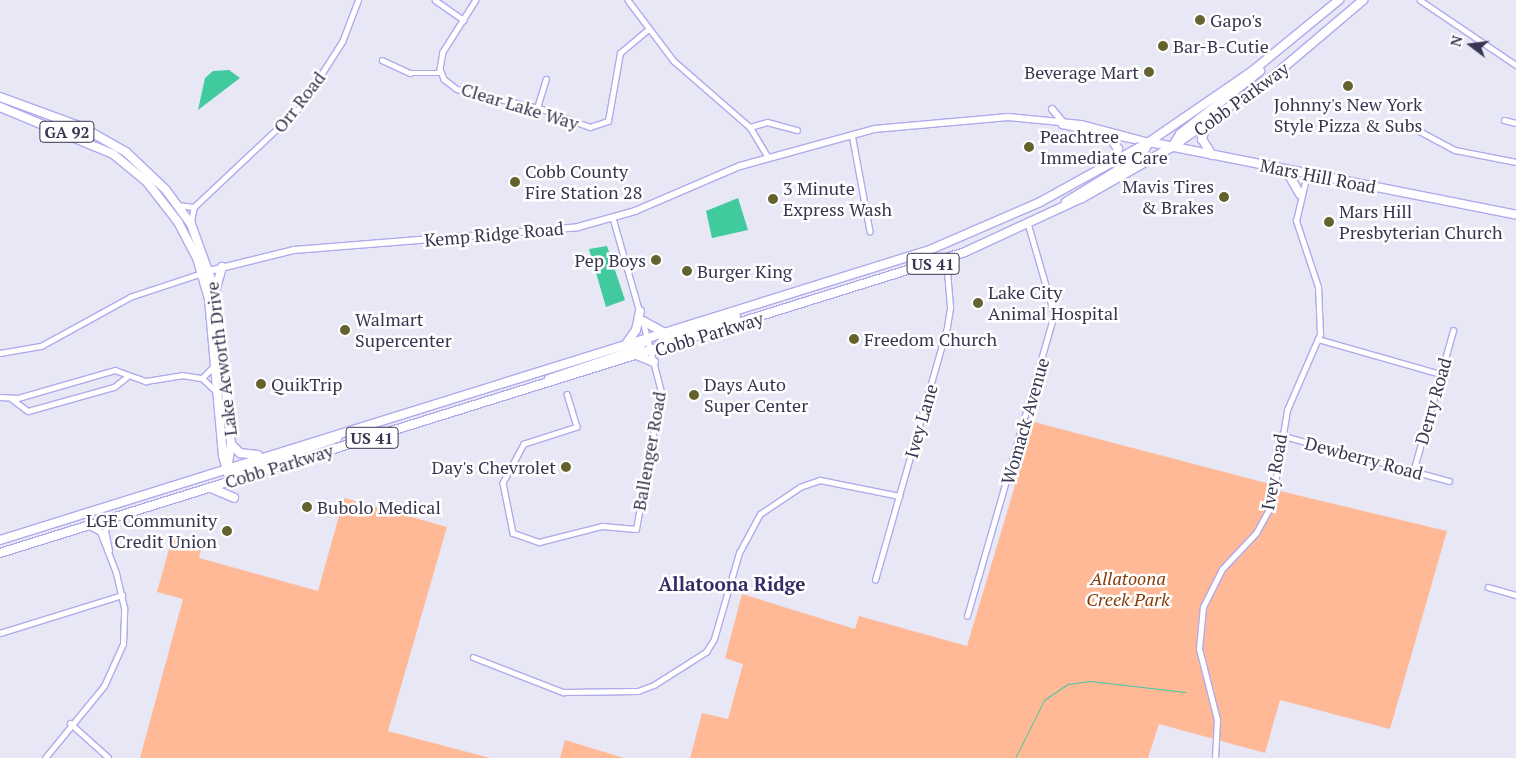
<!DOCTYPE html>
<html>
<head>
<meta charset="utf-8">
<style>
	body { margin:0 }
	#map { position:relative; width:1516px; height:758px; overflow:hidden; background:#e8e7f6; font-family:"PT Serif",serif }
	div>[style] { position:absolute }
	.green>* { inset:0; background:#ffb996 }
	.water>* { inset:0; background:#40ca9e }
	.stream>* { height:1px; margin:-0.5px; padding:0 0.5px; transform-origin:0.5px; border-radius:0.5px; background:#40ca9e }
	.roads { filter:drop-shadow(1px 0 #afaaee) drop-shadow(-1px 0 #afaaee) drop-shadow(0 1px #afaaee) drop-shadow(0 -1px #afaaee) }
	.street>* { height:4.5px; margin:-2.25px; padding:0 2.25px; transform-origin:2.25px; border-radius:2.25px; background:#fff }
	.secondary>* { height:6px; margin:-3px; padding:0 3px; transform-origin:3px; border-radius:3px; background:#fff }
	.primary>* { height:8px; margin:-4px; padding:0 4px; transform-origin:4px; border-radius:4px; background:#fff }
	.dots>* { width:14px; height:14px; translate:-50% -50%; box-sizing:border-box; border:2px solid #fff; border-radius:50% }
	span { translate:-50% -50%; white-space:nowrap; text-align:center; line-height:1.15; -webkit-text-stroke:5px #fff; paint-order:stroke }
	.shield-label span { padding:1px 4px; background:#fff; border:1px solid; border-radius:4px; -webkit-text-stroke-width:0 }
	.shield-label { font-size:16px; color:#383652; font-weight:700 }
	.poi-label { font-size:18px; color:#383652 }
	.left { translate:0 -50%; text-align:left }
	.right { translate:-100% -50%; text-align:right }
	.street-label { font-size:18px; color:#383652 }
	.park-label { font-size:18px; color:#883b07; font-style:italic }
	.neighbourhood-label { font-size:19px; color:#362d67; font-weight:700 }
	.north { position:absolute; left:1446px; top:20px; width:50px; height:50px; -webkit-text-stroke:4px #fff; paint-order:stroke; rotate:285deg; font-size:14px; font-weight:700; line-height:20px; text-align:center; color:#383652 }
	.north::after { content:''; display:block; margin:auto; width:18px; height:22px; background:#383652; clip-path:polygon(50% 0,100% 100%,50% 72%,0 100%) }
</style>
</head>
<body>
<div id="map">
	<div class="green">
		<div style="clip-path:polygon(1034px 422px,1270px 484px,1268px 494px,1279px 496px,1280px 491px,1447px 531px,1390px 729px,1280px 700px,1265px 753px,1159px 724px,1148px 758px,690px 758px,702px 713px,728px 719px,743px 664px,725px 658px,742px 594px,855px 629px,859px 616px,967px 646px)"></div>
		<div style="clip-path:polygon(344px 498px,447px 527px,388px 731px,490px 758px,140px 758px,183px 599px,157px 592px,172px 538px,202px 546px,199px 558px,318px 591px)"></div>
		<div style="clip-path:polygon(565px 740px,624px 758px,560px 758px)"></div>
	</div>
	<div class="water">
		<div style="clip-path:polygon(229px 70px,240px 78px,198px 110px,205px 78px,213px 71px)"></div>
		<div style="clip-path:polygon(738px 198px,748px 230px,712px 238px,706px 211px)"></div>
		<div style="clip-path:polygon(607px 246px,625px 300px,606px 307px,589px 249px)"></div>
	</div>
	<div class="stream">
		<div style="left:1015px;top:758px;width:65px;rotate:-63.4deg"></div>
		<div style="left:1044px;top:700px;width:29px;rotate:-34deg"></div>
		<div style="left:1068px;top:684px;width:22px;rotate:-8deg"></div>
		<div style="left:1090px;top:681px;width:96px;rotate:6.6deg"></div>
	</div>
	<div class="roads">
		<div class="street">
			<div style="left:435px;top:0;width:35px;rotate:35deg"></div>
			<div style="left:476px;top:0;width:62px;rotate:122.4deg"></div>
			<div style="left:443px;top:52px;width:17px;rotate:100deg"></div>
			<div style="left:440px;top:69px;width:11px;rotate:68deg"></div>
			<div style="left:444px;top:79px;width:16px;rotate:38deg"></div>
			<div style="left:457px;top:89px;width:87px;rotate:13.2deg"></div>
			<div style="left:542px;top:109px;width:51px;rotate:20.6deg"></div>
			<div style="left:590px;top:127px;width:19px;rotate:-18deg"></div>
			<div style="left:608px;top:121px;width:69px;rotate:-80deg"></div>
			<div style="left:620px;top:53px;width:38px;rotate:-40deg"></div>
			<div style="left:628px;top:0;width:76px;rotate:53deg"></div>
			<div style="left:674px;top:61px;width:101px;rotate:41deg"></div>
			<div style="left:750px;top:127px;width:35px;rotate:59deg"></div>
			<div style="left:1420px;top:0;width:116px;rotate:34.1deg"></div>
			<div style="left:382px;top:60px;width:31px;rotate:25deg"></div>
			<div style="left:410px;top:73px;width:32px"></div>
			<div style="left:537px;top:108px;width:30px;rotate:-73deg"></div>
			<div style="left:1504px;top:120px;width:12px;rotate:14deg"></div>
			<div style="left:1410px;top:126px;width:51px;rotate:28.1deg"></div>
			<div style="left:1455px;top:150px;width:62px;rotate:11.1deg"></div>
			<div style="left:750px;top:127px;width:18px;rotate:-16deg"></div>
			<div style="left:767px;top:122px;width:31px;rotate:15deg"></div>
			<div style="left:852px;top:134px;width:99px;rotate:79.5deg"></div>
			<div style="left:178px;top:205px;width:16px;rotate:7deg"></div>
			<div style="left:613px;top:218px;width:99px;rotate:74.1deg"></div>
			<div style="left:191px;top:222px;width:15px;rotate:-79deg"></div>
			<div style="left:194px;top:207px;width:147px;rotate:-43.3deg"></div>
			<div style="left:301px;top:106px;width:76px;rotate:-57.4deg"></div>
			<div style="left:342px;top:42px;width:45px;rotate:-69.1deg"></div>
			<div style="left:1318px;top:339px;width:128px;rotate:15.9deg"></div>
			<div style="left:0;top:353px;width:42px;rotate:-9.7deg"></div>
			<div style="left:41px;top:346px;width:102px;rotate:-28.8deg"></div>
			<div style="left:130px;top:297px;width:76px;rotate:-18.4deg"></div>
			<div style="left:202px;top:378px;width:18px;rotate:-45deg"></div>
			<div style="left:567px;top:394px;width:34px;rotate:73deg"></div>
			<div style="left:577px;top:427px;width:56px;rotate:162.2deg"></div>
			<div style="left:524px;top:444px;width:44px;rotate:118.3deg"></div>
			<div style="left:503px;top:483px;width:51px;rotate:78.7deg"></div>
			<div style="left:513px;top:533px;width:28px;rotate:19deg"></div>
			<div style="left:539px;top:542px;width:65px;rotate:-14.3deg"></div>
			<div style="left:602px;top:526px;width:34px;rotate:5deg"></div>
			<div style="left:636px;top:529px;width:139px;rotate:-79.7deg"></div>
			<div style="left:661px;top:392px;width:71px;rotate:-104.6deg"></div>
			<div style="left:0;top:397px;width:18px;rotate:3deg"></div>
			<div style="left:18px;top:398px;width:101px;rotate:-16.1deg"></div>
			<div style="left:115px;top:370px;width:33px;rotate:20deg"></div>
			<div style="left:146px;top:381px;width:36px;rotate:-9deg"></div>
			<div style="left:182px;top:375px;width:20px;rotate:9deg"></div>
			<div style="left:202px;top:378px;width:19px;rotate:43deg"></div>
			<div style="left:12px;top:399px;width:20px;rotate:37deg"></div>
			<div style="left:28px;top:411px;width:89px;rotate:-15.6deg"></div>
			<div style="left:114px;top:387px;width:16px;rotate:-38deg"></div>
			<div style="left:1280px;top:435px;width:175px;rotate:15.2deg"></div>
			<div style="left:1413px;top:472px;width:147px;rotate:-74.2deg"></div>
			<div style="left:109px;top:551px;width:21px;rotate:-101deg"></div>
			<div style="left:105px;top:530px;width:11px;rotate:-63deg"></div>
			<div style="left:875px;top:580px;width:263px;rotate:-74.1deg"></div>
			<div style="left:947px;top:327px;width:20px;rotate:-81deg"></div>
			<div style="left:950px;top:307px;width:48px;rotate:-94.8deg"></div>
			<div style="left:1488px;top:587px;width:29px;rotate:16deg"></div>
			<div style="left:967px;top:616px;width:313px;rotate:-73.9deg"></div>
			<div style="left:1054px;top:315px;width:94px;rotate:-106.1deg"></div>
			<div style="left:0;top:633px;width:128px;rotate:-17.3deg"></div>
			<div style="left:473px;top:657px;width:97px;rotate:21.3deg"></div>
			<div style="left:563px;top:692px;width:75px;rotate:-0.8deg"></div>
			<div style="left:638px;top:691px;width:17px;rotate:-21deg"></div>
			<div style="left:654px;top:685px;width:62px;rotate:-32.4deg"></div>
			<div style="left:706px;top:652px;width:15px;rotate:-58deg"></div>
			<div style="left:714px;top:639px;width:90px;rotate:-73.8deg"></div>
			<div style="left:739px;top:553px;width:44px;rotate:-61.7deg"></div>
			<div style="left:760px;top:514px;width:48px;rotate:-34deg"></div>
			<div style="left:800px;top:487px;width:21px;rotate:-19deg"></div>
			<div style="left:820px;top:480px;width:81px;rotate:11.4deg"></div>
			<div style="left:70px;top:723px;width:51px;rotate:41.8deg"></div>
			<div style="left:45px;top:758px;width:93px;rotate:-50.7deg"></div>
			<div style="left:104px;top:686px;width:46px;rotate:-65.7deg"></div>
			<div style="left:123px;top:644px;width:36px;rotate:-88deg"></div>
			<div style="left:124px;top:608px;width:36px;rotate:-103deg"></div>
			<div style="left:116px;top:573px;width:44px;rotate:-111.3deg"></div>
			<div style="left:100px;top:532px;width:13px;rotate:-153deg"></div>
			<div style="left:1215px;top:758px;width:38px;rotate:-87deg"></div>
			<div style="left:1217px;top:720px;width:73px;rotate:-104.2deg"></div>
			<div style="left:1199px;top:649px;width:42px;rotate:-84.6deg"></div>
			<div style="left:1203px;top:607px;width:42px;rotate:-63.4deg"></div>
			<div style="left:1222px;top:569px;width:50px;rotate:-46.6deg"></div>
			<div style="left:1256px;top:533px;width:31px;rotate:-61deg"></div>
			<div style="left:1271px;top:506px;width:97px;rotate:-80.5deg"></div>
			<div style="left:1287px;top:410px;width:83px;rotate:-66.5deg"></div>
			<div style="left:1320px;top:334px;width:47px;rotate:-92.4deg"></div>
			<div style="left:1318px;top:287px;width:70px;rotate:-108.4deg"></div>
			<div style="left:1296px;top:221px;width:48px;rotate:-76.8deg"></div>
		</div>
		<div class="secondary">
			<div style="left:1052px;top:109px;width:16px;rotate:50deg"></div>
			<div style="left:1062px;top:125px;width:75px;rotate:11.6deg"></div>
			<div style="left:205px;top:272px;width:92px;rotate:-13.9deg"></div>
			<div style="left:294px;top:250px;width:285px;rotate:-4.6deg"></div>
			<div style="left:578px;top:227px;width:59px;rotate:-15.7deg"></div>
			<div style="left:635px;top:211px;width:114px;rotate:-23.2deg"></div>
			<div style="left:740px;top:166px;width:139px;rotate:-15.4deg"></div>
			<div style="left:874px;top:129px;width:135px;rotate:-5.1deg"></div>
			<div style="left:1008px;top:117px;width:73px;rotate:5.5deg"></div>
			<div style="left:1081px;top:124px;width:70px;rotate:14.8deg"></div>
		</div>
		<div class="primary">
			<div style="left:0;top:97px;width:87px;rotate:20.1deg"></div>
			<div style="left:82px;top:127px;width:51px;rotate:29.6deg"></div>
			<div style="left:126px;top:152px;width:55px;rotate:43.5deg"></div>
			<div style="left:166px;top:190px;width:42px;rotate:53.7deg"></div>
			<div style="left:191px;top:224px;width:73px;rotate:70.1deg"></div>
			<div style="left:216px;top:293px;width:152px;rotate:84.3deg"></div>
			<div style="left:231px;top:444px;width:18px;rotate:99deg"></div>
			<div style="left:0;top:107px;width:122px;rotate:22.6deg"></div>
			<div style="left:113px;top:154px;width:44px;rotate:39.5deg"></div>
			<div style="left:147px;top:182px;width:51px;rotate:52.2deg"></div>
			<div style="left:178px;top:222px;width:41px;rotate:62.2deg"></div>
			<div style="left:197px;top:258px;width:43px;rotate:73.7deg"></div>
			<div style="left:209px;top:299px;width:158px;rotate:84.9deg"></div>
			<div style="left:223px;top:456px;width:26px;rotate:74deg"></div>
			<div style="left:1206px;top:126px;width:14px;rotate:107deg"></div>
			<div style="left:1202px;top:139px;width:19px;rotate:58deg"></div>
			<div style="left:1108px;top:135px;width:17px;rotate:54deg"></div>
			<div style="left:1118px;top:149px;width:15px;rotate:110deg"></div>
			<div style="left:1149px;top:142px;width:374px;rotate:11.2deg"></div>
			<div style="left:1172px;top:147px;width:15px;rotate:-58deg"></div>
			<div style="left:1180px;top:134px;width:102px;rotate:-38.2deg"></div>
			<div style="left:1286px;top:170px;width:28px;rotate:60deg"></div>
			<div style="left:1066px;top:202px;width:88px;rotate:-31.5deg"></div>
			<div style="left:1141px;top:156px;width:16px;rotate:-60deg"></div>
			<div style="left:216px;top:288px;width:22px;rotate:-74deg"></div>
			<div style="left:643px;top:321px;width:25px;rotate:29deg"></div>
			<div style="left:624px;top:347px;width:21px;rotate:-55deg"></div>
			<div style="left:636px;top:330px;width:19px;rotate:-78deg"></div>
			<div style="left:653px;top:351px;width:14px;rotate:-45deg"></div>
			<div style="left:663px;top:341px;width:77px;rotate:-18.9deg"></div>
			<div style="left:639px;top:356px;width:16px;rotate:22deg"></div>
			<div style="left:549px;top:379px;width:91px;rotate:-18.6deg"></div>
			<div style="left:635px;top:350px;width:16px;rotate:-40deg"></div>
			<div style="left:231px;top:444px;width:13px;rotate:45deg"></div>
			<div style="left:240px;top:453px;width:18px;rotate:6deg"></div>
			<div style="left:230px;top:474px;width:113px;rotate:-18.6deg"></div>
			<div style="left:211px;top:488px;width:25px;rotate:23deg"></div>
			<div style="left:0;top:540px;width:971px;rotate:-17.32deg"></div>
			<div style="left:927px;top:251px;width:123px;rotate:-23.4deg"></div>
			<div style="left:1040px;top:202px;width:124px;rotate:-28.8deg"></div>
			<div style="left:1149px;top:142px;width:124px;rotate:-34.5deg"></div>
			<div style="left:1251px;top:72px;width:114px;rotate:-39.3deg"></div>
			<div style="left:0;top:553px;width:1011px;rotate:-17.32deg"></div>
			<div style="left:965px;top:252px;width:129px;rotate:-24.8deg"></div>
			<div style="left:1082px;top:198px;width:103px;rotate:-29.5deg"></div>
			<div style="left:1172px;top:147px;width:128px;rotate:-35.2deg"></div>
			<div style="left:1277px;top:73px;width:113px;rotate:-40.3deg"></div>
		</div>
	</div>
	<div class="dots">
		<div style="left:1200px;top:20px;background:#64632f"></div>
		<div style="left:1163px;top:46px;background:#64632f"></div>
		<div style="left:1149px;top:72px;background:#64632f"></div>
		<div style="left:1348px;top:86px;background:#64632f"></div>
		<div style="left:1029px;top:147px;background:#64632f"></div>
		<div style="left:515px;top:182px;background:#64632f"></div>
		<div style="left:1224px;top:197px;background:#64632f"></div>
		<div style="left:773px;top:199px;background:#64632f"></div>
		<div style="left:1329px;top:222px;background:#64632f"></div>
		<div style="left:656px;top:260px;background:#64632f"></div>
		<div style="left:687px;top:271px;background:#64632f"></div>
		<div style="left:978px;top:303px;background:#64632f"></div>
		<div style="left:345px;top:330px;background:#64632f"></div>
		<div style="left:854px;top:339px;background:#64632f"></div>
		<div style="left:261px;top:384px;background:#64632f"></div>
		<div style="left:694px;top:395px;background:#64632f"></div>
		<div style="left:566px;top:467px;background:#64632f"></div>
		<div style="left:307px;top:507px;background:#64632f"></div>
		<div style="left:227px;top:531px;background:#64632f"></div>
	</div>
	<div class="shield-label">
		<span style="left:67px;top:132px">GA 92</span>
		<span style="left:933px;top:264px">US 41</span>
		<span style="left:372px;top:438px">US 41</span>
	</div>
	<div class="poi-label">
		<span class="left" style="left:1210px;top:20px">Gapo's</span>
		<span class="left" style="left:1173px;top:46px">Bar-B-Cutie</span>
		<span class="right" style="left:1139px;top:72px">Beverage Mart</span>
		<span style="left:1348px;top:115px">Johnny's New York<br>Style Pizza &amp; Subs</span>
		<span class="left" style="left:1040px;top:147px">Peachtree<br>Immediate Care</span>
		<span class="left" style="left:525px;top:182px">Cobb County<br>Fire Station 28</span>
		<span class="right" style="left:1214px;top:197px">Mavis Tires<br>&amp; Brakes</span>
		<span class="left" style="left:783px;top:199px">3 Minute<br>Express Wash</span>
		<span class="left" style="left:1339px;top:222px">Mars Hill<br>Presbyterian Church</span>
		<span class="right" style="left:646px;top:260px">Pep Boys</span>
		<span class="left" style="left:697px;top:271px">Burger King</span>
		<span class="left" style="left:988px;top:303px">Lake City<br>Animal Hospital</span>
		<span class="left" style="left:355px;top:330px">Walmart<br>Supercenter</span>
		<span class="left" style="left:864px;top:339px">Freedom Church</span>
		<span class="left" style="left:271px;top:384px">QuikTrip</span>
		<span class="left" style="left:704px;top:395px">Days Auto<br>Super Center</span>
		<span class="right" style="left:556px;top:467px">Day's Chevrolet</span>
		<span class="left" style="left:317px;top:507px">Bubolo Medical</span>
		<span class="right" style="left:217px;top:531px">LGE Community<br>Credit Union</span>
	</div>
	<div class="street-label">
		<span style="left:1241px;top:99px;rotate:-36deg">Cobb Parkway</span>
		<span style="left:299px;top:102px;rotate:-52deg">Orr Road</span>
		<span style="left:520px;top:106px;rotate:17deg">Clear Lake Way</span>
		<span style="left:1318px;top:176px;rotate:11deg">Mars Hill Road</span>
		<span style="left:494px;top:234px;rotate:-5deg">Kemp Ridge Road</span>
		<span style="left:709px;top:334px;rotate:-17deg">Cobb Parkway</span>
		<span style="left:221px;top:359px;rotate:-97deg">Lake Acworth Drive</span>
		<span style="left:1433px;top:401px;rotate:-74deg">Derry Road</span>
		<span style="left:921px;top:421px;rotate:-74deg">Ivey Lane</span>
		<span style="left:1025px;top:421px;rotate:-74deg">Womack Avenue</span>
		<span style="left:649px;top:451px;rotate:-80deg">Ballenger Road</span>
		<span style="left:1364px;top:458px;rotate:15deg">Dewberry Road</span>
		<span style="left:279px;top:466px;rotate:-17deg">Cobb Parkway</span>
		<span style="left:1274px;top:472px;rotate:-80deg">Ivey Road</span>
	</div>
	<div class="park-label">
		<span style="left:1128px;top:589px">Allatoona<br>Creek Park</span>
	</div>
	<div class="neighbourhood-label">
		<span style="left:732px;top:584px">Allatoona Ridge</span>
	</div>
	<div class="north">N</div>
</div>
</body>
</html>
